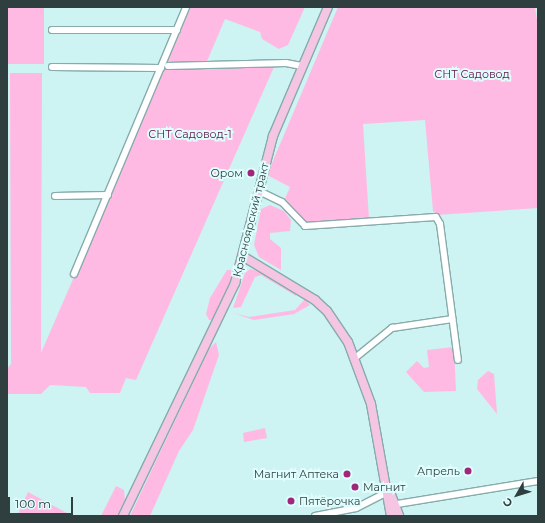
<!DOCTYPE html>
<html>
<head>
<meta charset="utf-8">
<style>
	body { margin:0 }
	#map { position:relative; width:545px; height:523px; overflow:hidden; background:#cdf3f3; font-family:Montserrat,sans-serif }
	div>[style] { position:absolute }
	.green>* { inset:0; background:#ffbae3; transform-origin:0 0 }
	.roads { filter:drop-shadow(1px 0 #87abab) drop-shadow(-1px 0 #87abab) drop-shadow(0 1px #87abab) drop-shadow(0 -1px #87abab) }
	.minor>* { height:6px; margin:-3px; padding:0 3px; transform-origin:3px; border-radius:3px; background:#fff }
	.major>* { height:8px; margin:-4px; padding:0 4px; transform-origin:4px; border-radius:4px; background:#f5c6e3 }
	.dots>* { width:11px; height:11px; translate:-50% -50%; box-sizing:border-box; border:2px solid #e0fefe; border-radius:50% }
	span { translate:-50% -50%; white-space:nowrap; text-align:center; line-height:1.15; -webkit-text-stroke:4px #e0fefe; paint-order:stroke }
	.park-label { font-size:11px; color:#5f1248 }
	.poi-label { font-size:11px; color:#2f3f3f }
	.right { translate:-100% -50%; text-align:right }
	.left { translate:0 -50%; text-align:left }
	.street-label { font-size:11px; color:#2f3f3f }
	.frame { position:absolute; inset:0; border:8px solid #2f3f3f; pointer-events:none }
	.north { position:absolute; left:497px; top:475px; width:40px; height:40px; -webkit-text-stroke:3px #e0fefe; paint-order:stroke; rotate:231deg; font-size:11px; font-weight:700; line-height:16px; text-align:center; color:#2f3f3f }
	.north::after { content:''; display:block; margin:auto; width:14px; height:18px; background:#2f3f3f; clip-path:polygon(50% 0,100% 100%,50% 72%,0 100%) }
	.scale { position:absolute; left:8px; top:497px; width:65px; height:18px; box-sizing:border-box; border:2px solid #2f3f3f; border-top:0; padding-left:5px; font-size:12px; line-height:14px; white-space:nowrap; color:#2f3f3f; -webkit-text-stroke:3px #e0fefe; paint-order:stroke }
</style>
</head>
<body>
<div id="map">
	<div class="green">
		<div style="left:7px;top:7px;width:37px;height:57px"></div>
		<div style="clip-path:polygon(191px 7px,305px 7px,288px 45px,279px 49px,262px 39px,260px 32px,225px 19px,205px 66px,274px 67px,136px 380px,126px 378px,120px 393px,90px 393px,86px 387px,50px 385px,41px 394px,7px 394px,7px 369px,11px 364px,10px 73px,42px 73px,41px 353px)"></div>
		<div style="clip-path:polygon(338px 7px,535px 7px,538px 26px,538px 208px,437px 215px,433px 211px,425px 120px,363px 124px,369px 219px,304px 224px,284px 201px,290px 187px,267px 175px)"></div>
		<div style="clip-path:polygon(270px 205px,284px 211px,291px 220px,290px 231px,270px 233px,270px 239px,281px 248px,281px 270px,259px 257px,254px 245px,261px 209px)"></div>
		<div style="clip-path:polygon(250px 269px,264px 273px,296px 293px,296px 296px,261px 275px,255px 277px,241px 307px,233px 308px,245px 273px)"></div>
		<div style="clip-path:polygon(227px 270px,231px 270px,233px 283px,214px 320px,209px 320px,206px 314px,210px 298px)"></div>
		<div style="clip-path:polygon(305px 299px,310px 305px,294px 314px,254px 320px,233px 313px,249px 317px,295px 310px)"></div>
		<div style="clip-path:polygon(216px 342px,219px 355px,193px 430px,179px 451px,150px 516px,130px 516px,209px 349px)"></div>
		<div style="clip-path:polygon(454px 347px,456px 391px,424px 392px,406px 372px,417px 361px,424px 368px,429px 367px,427px 350px)"></div>
		<div style="clip-path:polygon(488px 371px,494px 374px,497px 414px,477px 389px,478px 380px)"></div>
		<div style="clip-path:polygon(265px 428px,267px 438px,244px 442px,243px 433px)"></div>
		<div style="clip-path:polygon(116px 486px,124px 490px,125px 500px,117px 516px,101px 516px)"></div>
		<div style="clip-path:polygon(28px 492px,67px 513px,66px 516px,17px 516px)"></div>
	</div>
	<div class="roads">
		<div class="minor">
			<div style="left:52px;top:30px;width:125px"></div>
			<div style="left:168px;top:66px;width:118px;rotate:-1.5deg"></div>
			<div style="left:286px;top:63px;width:16px;rotate:11deg"></div>
			<div style="left:52px;top:67px;width:109px;rotate:0.5deg"></div>
			<div style="left:259px;top:191px;width:25px;rotate:26deg"></div>
			<div style="left:282px;top:202px;width:33px;rotate:46deg"></div>
			<div style="left:305px;top:226px;width:131px;rotate:-3.9deg"></div>
			<div style="left:436px;top:217px;width:8px;rotate:60deg"></div>
			<div style="left:440px;top:224px;width:137px;rotate:82.5deg"></div>
			<div style="left:55px;top:196px;width:53px;rotate:-1.1deg"></div>
			<div style="left:74px;top:274px;width:290px;rotate:-67.2deg"></div>
			<div style="left:355px;top:358px;width:48px;rotate:-39deg"></div>
			<div style="left:392px;top:328px;width:61px;rotate:-8.5deg"></div>
			<div style="left:391px;top:505px;width:149px;rotate:-9.3deg"></div>
			<div style="left:315px;top:516px;width:42px;rotate:-11deg"></div>
			<div style="left:356px;top:508px;width:37px;rotate:-27deg"></div>
		</div>
		<div class="major">
			<div style="left:244px;top:257px;width:83px;rotate:31.2deg"></div>
			<div style="left:315px;top:300px;width:16px;rotate:43deg"></div>
			<div style="left:327px;top:311px;width:37px;rotate:56deg"></div>
			<div style="left:348px;top:342px;width:66px;rotate:69.6deg"></div>
			<div style="left:371px;top:404px;width:114px;rotate:79.9deg"></div>
			<div style="left:390px;top:492px;width:26px;rotate:69deg"></div>
			<div style="left:123px;top:516px;width:259px;rotate:-64.3deg"></div>
			<div style="left:235px;top:283px;width:152px;rotate:-75.5deg"></div>
			<div style="left:273px;top:136px;width:140px;rotate:-66.9deg"></div>
		</div>
	</div>
	<div class="dots">
		<div style="left:251px;top:173px;background:#a0257b"></div>
		<div style="left:468px;top:471px;background:#a0257b"></div>
		<div style="left:347px;top:474px;background:#a0257b"></div>
		<div style="left:355px;top:487px;background:#a0257b"></div>
		<div style="left:291px;top:501px;background:#a0257b"></div>
	</div>
	<div class="park-label">
		<span style="left:472px;top:74px">СНТ Садовод</span>
		<span style="left:190px;top:134px">СНТ Садовод-1</span>
	</div>
	<div class="poi-label">
		<span class="right" style="left:243px;top:173px">Ором</span>
		<span class="right" style="left:460px;top:471px">Апрель</span>
		<span class="right" style="left:339px;top:474px">Магнит Аптека</span>
		<span class="left" style="left:363px;top:487px">Магнит</span>
		<span class="left" style="left:299px;top:501px">Пятёрочка</span>
	</div>
	<div class="street-label">
		<span style="left:251px;top:220px;rotate:-76deg">Красноярский тракт</span>
	</div>
	<div class="frame"></div>
	<div class="north">С</div>
	<div class="scale">100 m</div>
</div>
</body>
</html>
